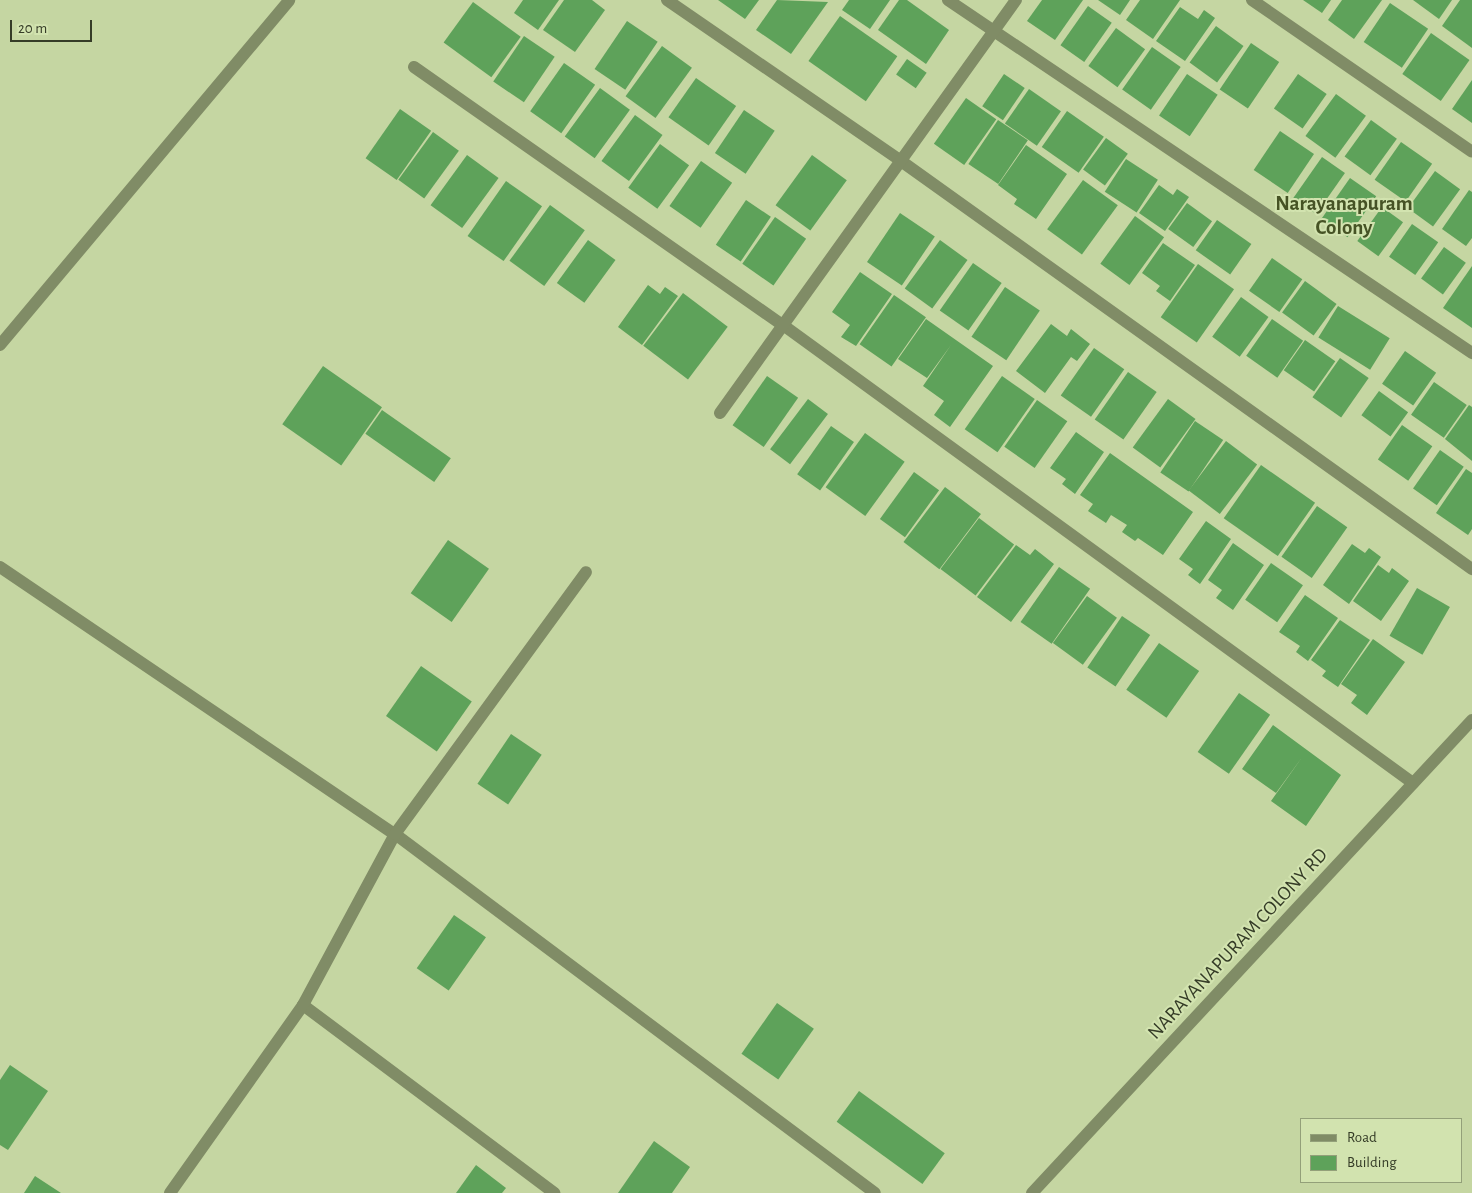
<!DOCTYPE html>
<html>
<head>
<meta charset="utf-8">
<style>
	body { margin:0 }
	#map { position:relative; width:1472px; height:1193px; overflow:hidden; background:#c5d6a2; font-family:"Alegreya Sans",sans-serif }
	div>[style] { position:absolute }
	.building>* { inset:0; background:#5ea25a; transform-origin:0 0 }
	.minor>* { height:12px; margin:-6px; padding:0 6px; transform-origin:6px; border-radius:6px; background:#808c66 }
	span { translate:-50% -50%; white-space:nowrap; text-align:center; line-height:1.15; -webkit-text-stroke:4px #d2e3af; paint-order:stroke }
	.street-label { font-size:20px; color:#353c27 }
	.neighbourhood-label { font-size:21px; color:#465325; font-weight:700 }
	.legend { position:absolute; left:1300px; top:1118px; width:162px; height:65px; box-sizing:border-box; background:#d2e3af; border:1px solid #93a079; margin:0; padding:6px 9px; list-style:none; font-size:15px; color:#353c27 }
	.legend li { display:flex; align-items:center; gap:10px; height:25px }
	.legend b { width:25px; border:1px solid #93a079 }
	.scale { position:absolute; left:10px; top:20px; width:82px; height:22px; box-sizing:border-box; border:2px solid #353c27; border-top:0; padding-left:6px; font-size:15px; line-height:18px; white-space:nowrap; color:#353c27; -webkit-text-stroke:4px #d2e3af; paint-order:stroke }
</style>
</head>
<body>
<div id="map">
	<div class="building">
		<div style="clip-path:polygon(523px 0,559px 0,538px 30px,514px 13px)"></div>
		<div style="clip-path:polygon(564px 0,592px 0,605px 10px,575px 52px,543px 30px)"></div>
		<div style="clip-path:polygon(718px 0,759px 0,745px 19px)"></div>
		<div style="clip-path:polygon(777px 0,828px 2px,791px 54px,756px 30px)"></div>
		<div style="clip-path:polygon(849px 0,890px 0,870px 29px,842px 10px)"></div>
		<div style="clip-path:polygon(899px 0,907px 0,949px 30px,926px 64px,878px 30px)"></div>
		<div style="clip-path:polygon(1042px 0,1083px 0,1055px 40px,1027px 21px)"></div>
		<div style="clip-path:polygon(1098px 0,1130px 0,1120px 15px)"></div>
		<div style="clip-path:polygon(1140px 0,1180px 0,1153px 39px,1126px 20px)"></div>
		<div style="clip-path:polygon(1303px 0,1331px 0,1322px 13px)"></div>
		<div style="clip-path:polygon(1342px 0,1382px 0,1354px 39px,1328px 20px)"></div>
		<div style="clip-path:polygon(1413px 0,1452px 0,1439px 19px)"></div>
		<div style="clip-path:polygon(1460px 0,1472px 0,1472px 48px,1442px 26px)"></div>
		<div style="left:473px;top:2px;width:59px;height:50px;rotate:36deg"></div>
		<div style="left:1390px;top:3px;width:46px;height:47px;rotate:34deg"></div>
		<div style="left:1088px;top:6px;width:29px;height:48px;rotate:35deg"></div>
		<div style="clip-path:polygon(1180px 7px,1198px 19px,1204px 10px,1215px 18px,1185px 61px,1156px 41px)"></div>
		<div style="left:840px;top:16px;width:70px;height:55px;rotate:35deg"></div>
		<div style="left:627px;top:21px;width:37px;height:58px;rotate:34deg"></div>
		<div style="left:1216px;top:26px;width:34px;height:45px;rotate:36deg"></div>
		<div style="left:1116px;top:28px;width:36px;height:47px;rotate:36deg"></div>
		<div style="left:1431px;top:33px;width:47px;height:50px;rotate:35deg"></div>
		<div style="left:524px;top:36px;width:37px;height:55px;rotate:34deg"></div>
		<div style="left:1251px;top:43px;width:34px;height:56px;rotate:34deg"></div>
		<div style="left:662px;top:46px;width:37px;height:62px;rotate:36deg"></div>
		<div style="left:1152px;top:47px;width:35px;height:52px;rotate:35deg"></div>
		<div style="left:907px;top:59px;width:24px;height:19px;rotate:35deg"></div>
		<div style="left:564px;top:63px;width:38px;height:59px;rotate:35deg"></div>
		<div style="left:1004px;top:74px;width:25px;height:39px;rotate:34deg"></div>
		<div style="left:1187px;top:74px;width:37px;height:50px;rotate:34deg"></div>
		<div style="left:1298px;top:74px;width:35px;height:42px;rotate:35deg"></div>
		<div style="left:696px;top:78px;width:49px;height:48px;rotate:35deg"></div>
		<div style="clip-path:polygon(1472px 80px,1472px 123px,1452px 109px)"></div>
		<div style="left:600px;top:88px;width:37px;height:60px;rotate:36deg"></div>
		<div style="left:1029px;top:89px;width:39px;height:42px;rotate:35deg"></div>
		<div style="left:1336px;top:94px;width:37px;height:52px;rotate:36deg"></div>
		<div style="left:966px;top:98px;width:37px;height:56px;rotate:35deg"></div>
		<div style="left:400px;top:109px;width:38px;height:60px;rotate:35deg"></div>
		<div style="left:744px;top:110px;width:37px;height:52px;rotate:34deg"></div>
		<div style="left:1067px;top:111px;width:45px;height:44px;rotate:35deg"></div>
		<div style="left:635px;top:115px;width:34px;height:57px;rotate:36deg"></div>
		<div style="left:998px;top:120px;width:36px;height:53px;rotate:34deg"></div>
		<div style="left:1371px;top:120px;width:32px;height:45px;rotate:36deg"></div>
		<div style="left:1280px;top:131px;width:41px;height:47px;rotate:34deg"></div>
		<div style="left:433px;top:132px;width:32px;height:59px;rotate:36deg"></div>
		<div style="left:1106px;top:138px;width:27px;height:39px;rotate:36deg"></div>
		<div style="left:1401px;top:142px;width:38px;height:46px;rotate:35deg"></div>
		<div style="left:660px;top:144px;width:36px;height:54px;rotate:36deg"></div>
		<div style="clip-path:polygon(1026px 145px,1067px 174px,1036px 219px,1014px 204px,1017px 199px,998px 185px)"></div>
		<div style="left:467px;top:155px;width:39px;height:62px;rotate:36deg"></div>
		<div style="left:812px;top:155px;width:43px;height:62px;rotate:36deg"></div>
		<div style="left:1322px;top:157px;width:28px;height:50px;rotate:35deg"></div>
		<div style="left:1126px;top:159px;width:38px;height:39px;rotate:33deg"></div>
		<div style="left:701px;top:161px;width:38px;height:55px;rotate:35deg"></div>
		<div style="left:1435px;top:171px;width:31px;height:46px;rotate:36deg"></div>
		<div style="left:1350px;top:178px;width:32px;height:50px;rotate:35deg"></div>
		<div style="left:1083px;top:180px;width:43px;height:61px;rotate:36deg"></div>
		<div style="left:506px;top:181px;width:44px;height:67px;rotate:35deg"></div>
		<div style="clip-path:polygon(1159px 185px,1173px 195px,1177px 189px,1189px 197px,1165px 231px,1139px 213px)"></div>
		<div style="clip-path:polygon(1469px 190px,1472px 192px,1472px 238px,1466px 246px,1442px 229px)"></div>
		<div style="left:746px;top:200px;width:30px;height:54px;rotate:34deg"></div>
		<div style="left:1187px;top:203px;width:31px;height:32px;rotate:36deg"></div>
		<div style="left:550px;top:205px;width:43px;height:69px;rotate:36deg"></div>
		<div style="left:1382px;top:207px;width:26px;height:42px;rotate:36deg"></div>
		<div style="left:900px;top:213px;width:42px;height:59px;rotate:34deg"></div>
		<div style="left:1135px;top:216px;width:36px;height:59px;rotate:36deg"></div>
		<div style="left:775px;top:217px;width:38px;height:57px;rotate:35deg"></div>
		<div style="left:1217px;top:220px;width:42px;height:37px;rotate:35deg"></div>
		<div style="left:1412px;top:224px;width:32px;height:40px;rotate:35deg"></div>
		<div style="left:588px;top:240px;width:34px;height:53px;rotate:36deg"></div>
		<div style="left:940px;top:240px;width:34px;height:60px;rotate:36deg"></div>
		<div style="clip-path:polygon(1163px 243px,1195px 265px,1170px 301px,1156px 291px,1160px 286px,1142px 273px)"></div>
		<div style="left:1444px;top:247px;width:27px;height:39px;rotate:36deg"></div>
		<div style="left:1272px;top:258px;width:37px;height:40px;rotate:35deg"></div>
		<div style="left:973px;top:263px;width:35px;height:58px;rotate:35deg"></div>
		<div style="left:1198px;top:264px;width:44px;height:65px;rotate:35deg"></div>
		<div style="clip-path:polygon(1472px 266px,1472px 328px,1443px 308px)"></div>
		<div style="clip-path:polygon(860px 272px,892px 294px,856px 346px,841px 337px,850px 325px,832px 312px)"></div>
		<div style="left:1305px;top:281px;width:39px;height:39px;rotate:36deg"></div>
		<div style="clip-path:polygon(648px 285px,660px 294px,665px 287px,678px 296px,642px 345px,618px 327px)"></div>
		<div style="left:1005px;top:287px;width:42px;height:60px;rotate:34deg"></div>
		<div style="left:683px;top:293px;width:56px;height:66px;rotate:37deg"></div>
		<div style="left:894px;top:295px;width:39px;height:60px;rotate:35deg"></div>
		<div style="left:1241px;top:297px;width:34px;height:49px;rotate:36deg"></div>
		<div style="left:1338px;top:306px;width:61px;height:37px;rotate:32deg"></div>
		<div style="clip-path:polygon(926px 319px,993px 366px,950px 427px,934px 415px,944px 401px,923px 386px,951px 345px,927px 378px,898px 359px)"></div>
		<div style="left:1272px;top:319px;width:38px;height:45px;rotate:35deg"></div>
		<div style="clip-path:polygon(1051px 324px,1067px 336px,1071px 329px,1090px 344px,1077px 361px,1071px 357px,1045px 393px,1016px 371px)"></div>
		<div style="left:1305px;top:340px;width:37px;height:37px;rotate:35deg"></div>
		<div style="left:1094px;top:348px;width:37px;height:58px;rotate:35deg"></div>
		<div style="left:1405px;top:351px;width:38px;height:40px;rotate:35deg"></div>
		<div style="left:1340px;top:358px;width:35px;height:48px;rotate:35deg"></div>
		<div style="left:323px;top:366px;width:72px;height:71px;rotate:35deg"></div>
		<div style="left:1128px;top:372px;width:35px;height:58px;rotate:35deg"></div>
		<div style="left:767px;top:376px;width:38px;height:60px;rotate:35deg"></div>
		<div style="left:1002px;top:376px;width:40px;height:65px;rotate:35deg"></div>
		<div style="left:1434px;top:382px;width:40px;height:40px;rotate:35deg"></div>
		<div style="left:1379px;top:391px;width:36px;height:30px;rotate:36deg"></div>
		<div style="left:808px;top:399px;width:25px;height:63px;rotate:37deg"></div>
		<div style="left:1168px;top:399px;width:34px;height:60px;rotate:36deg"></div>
		<div style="left:1037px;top:400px;width:37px;height:57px;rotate:35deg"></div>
		<div style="clip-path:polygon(1469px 405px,1472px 407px,1472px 461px,1445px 439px)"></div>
		<div style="left:382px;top:410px;width:84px;height:29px;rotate:35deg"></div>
		<div style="left:1195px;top:421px;width:34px;height:62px;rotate:34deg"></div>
		<div style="left:1402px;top:425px;width:37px;height:42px;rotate:35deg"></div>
		<div style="left:831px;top:426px;width:28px;height:59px;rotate:35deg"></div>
		<div style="clip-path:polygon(1076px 432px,1104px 452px,1075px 494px,1062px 484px,1066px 479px,1050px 468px)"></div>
		<div style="left:865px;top:433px;width:49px;height:67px;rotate:36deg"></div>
		<div style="left:1226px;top:441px;width:39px;height:62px;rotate:37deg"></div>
		<div style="left:1440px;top:450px;width:29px;height:47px;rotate:35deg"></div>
		<div style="clip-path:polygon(1110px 453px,1193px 512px,1163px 555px,1138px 538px,1135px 541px,1122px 532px,1127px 525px,1111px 515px,1106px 523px,1088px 511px,1093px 504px,1080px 495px)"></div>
		<div style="left:1261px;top:465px;width:66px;height:65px;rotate:35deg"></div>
		<div style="clip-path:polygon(1466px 469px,1472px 473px,1472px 529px,1468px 535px,1436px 513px)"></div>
		<div style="left:914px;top:472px;width:31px;height:58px;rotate:36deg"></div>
		<div style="left:945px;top:487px;width:45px;height:69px;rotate:37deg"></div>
		<div style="left:1317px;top:506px;width:37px;height:62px;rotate:35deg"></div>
		<div style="left:979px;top:518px;width:44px;height:64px;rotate:37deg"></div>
		<div style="clip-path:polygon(1206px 521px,1231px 539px,1200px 584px,1188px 575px,1193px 569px,1179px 559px)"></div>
		<div style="left:448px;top:540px;width:50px;height:65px;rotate:35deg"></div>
		<div style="clip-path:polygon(1233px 543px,1264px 565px,1233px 610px,1216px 598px,1222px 590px,1208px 580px)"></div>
		<div style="clip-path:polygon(1352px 544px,1365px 553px,1369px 548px,1381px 557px,1349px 604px,1323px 585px)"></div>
		<div style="clip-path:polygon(1016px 545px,1030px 555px,1035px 549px,1054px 564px,1011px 622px,977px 597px)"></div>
		<div style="left:1271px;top:563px;width:39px;height:45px;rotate:35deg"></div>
		<div style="clip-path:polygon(1378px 565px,1389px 573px,1392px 568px,1409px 581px,1381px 621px,1353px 601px)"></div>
		<div style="left:1059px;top:567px;width:38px;height:67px;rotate:35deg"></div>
		<div style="left:1417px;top:588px;width:38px;height:55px;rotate:30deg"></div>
		<div style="clip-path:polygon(1305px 595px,1338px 618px,1308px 661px,1296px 652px,1300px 646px,1279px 632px)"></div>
		<div style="left:1087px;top:596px;width:37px;height:58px;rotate:36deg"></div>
		<div style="left:1122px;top:616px;width:34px;height:62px;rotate:34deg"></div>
		<div style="clip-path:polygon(1340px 620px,1370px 640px,1338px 687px,1322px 676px,1326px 671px,1311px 660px)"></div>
		<div style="clip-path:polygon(1373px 639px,1405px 662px,1367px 715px,1351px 703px,1357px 695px,1341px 684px)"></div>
		<div style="left:1159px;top:643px;width:49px;height:57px;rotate:35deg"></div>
		<div style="left:421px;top:666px;width:62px;height:61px;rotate:35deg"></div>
		<div style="left:1239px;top:693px;width:38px;height:72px;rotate:35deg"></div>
		<div style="clip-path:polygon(1273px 725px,1341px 775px,1306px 826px,1271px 801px,1303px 756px,1276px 793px,1242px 769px)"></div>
		<div style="left:511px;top:734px;width:37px;height:60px;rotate:34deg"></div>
		<div style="left:454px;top:915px;width:39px;height:65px;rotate:35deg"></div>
		<div style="left:777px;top:1003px;width:45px;height:62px;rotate:35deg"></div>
		<div style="clip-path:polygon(10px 1065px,48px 1091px,8px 1150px,0 1145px,0 1080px)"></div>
		<div style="left:859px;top:1091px;width:106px;height:38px;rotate:36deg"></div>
		<div style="clip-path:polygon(654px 1141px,690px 1167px,672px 1193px,618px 1193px)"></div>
		<div style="clip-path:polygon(476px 1165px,506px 1188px,502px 1193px,456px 1193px)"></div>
		<div style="clip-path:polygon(35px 1176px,61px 1193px,24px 1193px)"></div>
	</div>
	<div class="minor">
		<div style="left:667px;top:0;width:284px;rotate:34.5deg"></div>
		<div style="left:901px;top:161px;width:702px;rotate:35.55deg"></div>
		<div style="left:948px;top:0;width:632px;rotate:33.97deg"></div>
		<div style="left:1252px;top:0;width:267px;rotate:34.6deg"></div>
		<div style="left:414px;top:67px;width:450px;rotate:35deg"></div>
		<div style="left:783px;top:325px;width:779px;rotate:36.02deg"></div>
		<div style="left:0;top:345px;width:450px;rotate:-50deg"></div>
		<div style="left:720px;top:413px;width:508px;rotate:-54.37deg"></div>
		<div style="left:0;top:567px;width:477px;rotate:34.1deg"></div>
		<div style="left:395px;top:834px;width:599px;rotate:36.79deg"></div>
		<div style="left:303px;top:1005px;width:314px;rotate:36.8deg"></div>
		<div style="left:170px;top:1193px;width:230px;rotate:-54.7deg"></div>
		<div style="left:303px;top:1005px;width:194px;rotate:-61.7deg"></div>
		<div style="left:395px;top:834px;width:324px;rotate:-53.9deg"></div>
		<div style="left:1032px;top:1193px;width:646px;rotate:-47.07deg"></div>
	</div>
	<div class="street-label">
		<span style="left:1238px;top:944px;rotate:-47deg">NARAYANAPURAM COLONY RD</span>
	</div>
	<div class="neighbourhood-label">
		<span style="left:1344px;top:216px">Narayanapuram<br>Colony</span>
	</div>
	<ul class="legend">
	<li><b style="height:6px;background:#808c66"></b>Road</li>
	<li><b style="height:14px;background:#5ea25a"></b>Building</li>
	</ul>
	<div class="scale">20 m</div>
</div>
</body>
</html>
